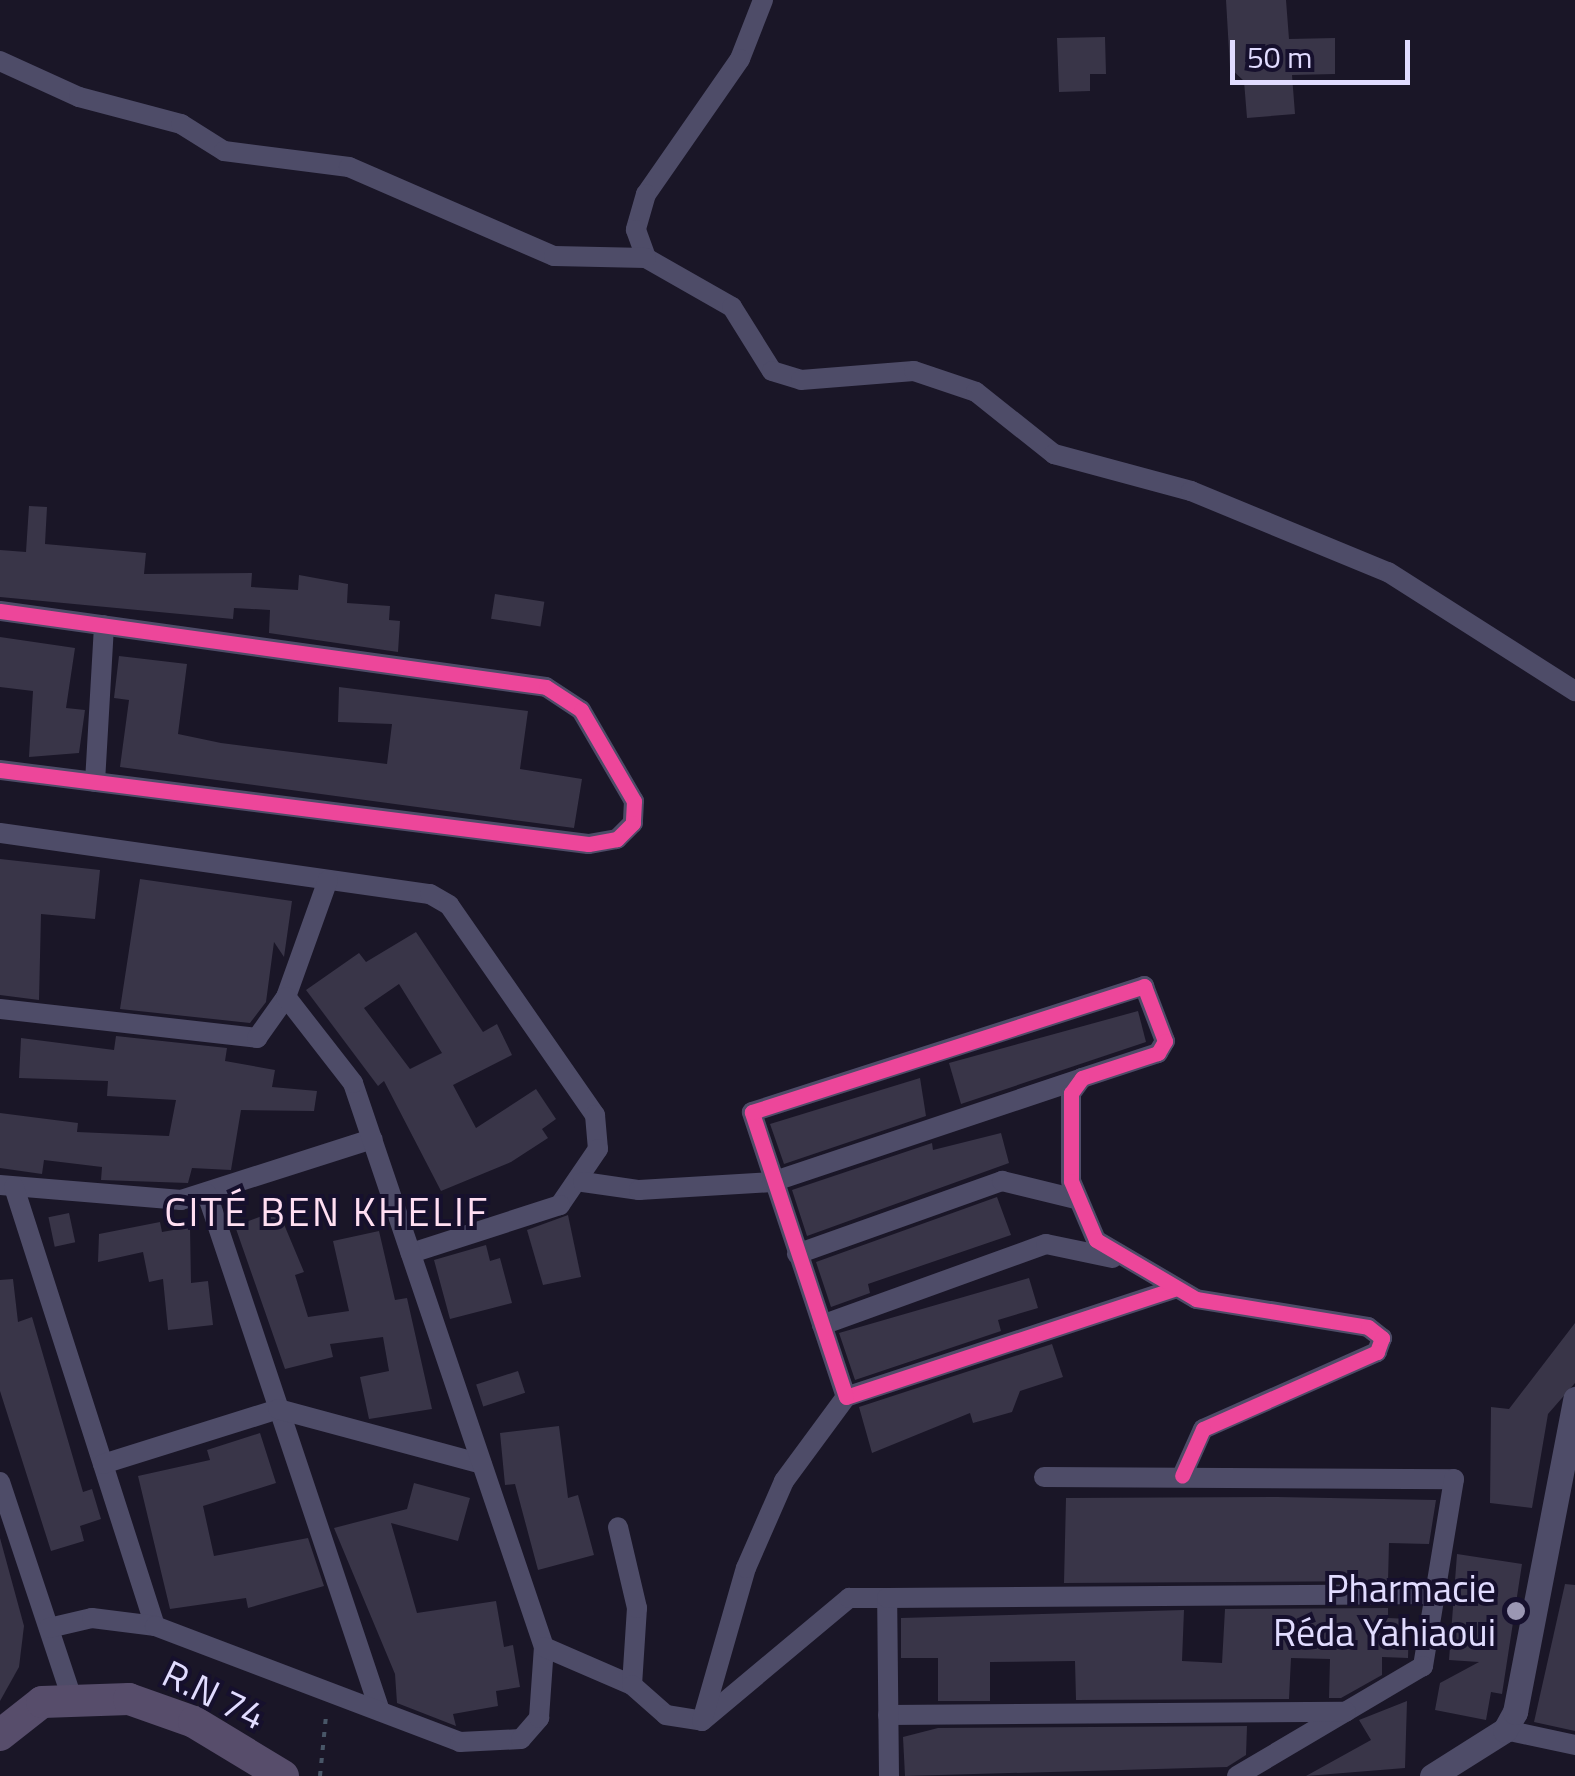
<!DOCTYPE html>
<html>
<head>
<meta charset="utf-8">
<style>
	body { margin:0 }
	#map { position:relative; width:1575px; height:1776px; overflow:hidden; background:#1a1627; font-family:"Titillium Web",sans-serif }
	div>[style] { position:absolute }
	.building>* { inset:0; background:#393548; transform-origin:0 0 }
	.path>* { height:4px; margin-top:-2px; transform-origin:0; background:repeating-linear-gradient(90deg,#485667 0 5px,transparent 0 13px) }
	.minor>* { height:20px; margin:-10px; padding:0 10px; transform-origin:10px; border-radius:10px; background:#4e4c68 }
	.tertiary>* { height:25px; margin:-12.5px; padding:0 12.5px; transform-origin:12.5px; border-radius:12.5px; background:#4e4c68 }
	.primary>* { height:32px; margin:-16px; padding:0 16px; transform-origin:16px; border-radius:16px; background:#574d6b }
	.cycleway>* { height:15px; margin:-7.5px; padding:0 7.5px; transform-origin:7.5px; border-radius:7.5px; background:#ed469a }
	.dots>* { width:28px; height:28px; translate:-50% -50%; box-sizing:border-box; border:5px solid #16102d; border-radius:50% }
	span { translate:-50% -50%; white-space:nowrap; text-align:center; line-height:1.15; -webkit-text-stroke:8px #16102d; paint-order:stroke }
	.poi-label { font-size:38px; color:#e1dcff }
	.right { translate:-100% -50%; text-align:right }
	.street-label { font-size:38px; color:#e1dcff }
	.neighbourhood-label { font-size:40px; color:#ffdef2; letter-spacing:2.5px }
	.scale { position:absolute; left:1230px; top:40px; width:180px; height:45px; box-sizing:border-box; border:5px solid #e1dcff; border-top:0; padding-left:12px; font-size:30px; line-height:35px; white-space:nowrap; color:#e1dcff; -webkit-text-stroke:8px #16102d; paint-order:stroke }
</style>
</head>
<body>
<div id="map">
	<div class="building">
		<div style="clip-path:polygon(1226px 0,1286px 0,1289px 39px,1335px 38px,1335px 74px,1292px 75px,1295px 114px,1247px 118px,1244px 81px,1230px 68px)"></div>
		<div style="clip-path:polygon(1105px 37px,1106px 74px,1090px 74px,1090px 91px,1059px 92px,1057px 38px)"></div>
		<div style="clip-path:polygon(29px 506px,47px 507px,45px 544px,146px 553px,144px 574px,252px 573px,251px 587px,298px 590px,299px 575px,348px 584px,347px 603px,390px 606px,389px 620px,400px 621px,398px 652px,269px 633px,270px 610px,234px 608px,233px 619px,0 597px,0 550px,26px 552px)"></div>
		<div style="left:495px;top:594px;width:50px;height:25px;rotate:9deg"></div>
		<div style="clip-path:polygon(0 637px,75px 648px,66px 708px,85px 710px,79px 753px,29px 757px,33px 691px,0 687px)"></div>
		<div style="clip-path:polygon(119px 656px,187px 664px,178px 734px,221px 743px,387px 764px,392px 724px,338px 722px,339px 687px,528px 711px,520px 769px,582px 779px,574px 828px,120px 767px,129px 700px,114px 698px)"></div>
		<div style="clip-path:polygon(0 859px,100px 870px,95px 919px,41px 914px,39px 1000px,0 995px)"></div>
		<div style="clip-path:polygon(140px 879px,292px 901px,284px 957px,274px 942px,266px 1002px,250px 1023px,120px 1009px)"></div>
		<div style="clip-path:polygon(evenodd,416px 932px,483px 1032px,497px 1024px,512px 1055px,453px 1085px,476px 1128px,536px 1089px,556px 1119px,542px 1129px,548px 1138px,511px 1162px,441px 1191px,384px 1081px,378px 1086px,306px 990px,359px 953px,366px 962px,416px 932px,399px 984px,442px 1053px,410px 1069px,364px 1008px,399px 984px)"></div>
		<div style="clip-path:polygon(1138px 1011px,1146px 1042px,961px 1104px,949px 1063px)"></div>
		<div style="clip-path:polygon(116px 1036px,227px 1048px,225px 1061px,275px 1070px,272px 1087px,317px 1091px,314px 1111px,241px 1110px,231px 1170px,192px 1168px,188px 1183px,101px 1180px,102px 1167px,44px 1160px,42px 1174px,0 1168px,0 1113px,78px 1123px,77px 1132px,169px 1136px,176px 1100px,107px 1096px,108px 1081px,19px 1078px,21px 1038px,114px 1050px)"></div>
		<div style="clip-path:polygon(920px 1078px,926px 1116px,784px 1164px,770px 1124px)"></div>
		<div style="clip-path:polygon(1001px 1133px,1009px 1163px,807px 1236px,792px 1190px,932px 1143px,933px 1150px)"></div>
		<div style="clip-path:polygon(997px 1197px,1011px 1235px,868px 1284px,870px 1293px,831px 1307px,816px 1262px)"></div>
		<div style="clip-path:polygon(278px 1210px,304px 1272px,295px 1275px,308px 1317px,349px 1311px,333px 1241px,379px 1231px,395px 1300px,407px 1298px,432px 1409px,369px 1419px,360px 1377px,389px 1371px,383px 1337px,330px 1344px,333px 1357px,285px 1369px,235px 1226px)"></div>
		<div style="left:69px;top:1213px;width:30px;height:21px;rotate:78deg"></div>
		<div style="clip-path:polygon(568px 1215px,581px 1277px,543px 1285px,527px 1230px)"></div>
		<div style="clip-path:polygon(160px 1222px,162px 1232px,190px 1227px,191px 1283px,208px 1281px,213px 1325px,168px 1330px,163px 1279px,149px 1282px,143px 1252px,98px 1262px,99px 1234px)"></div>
		<div style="clip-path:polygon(486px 1245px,490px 1261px,500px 1258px,512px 1303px,450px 1319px,434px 1260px)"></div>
		<div style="clip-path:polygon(1029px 1278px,1038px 1308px,998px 1320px,1001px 1331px,855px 1380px,839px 1333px)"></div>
		<div style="clip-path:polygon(13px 1279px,18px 1322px,32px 1317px,83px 1492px,92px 1489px,101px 1519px,80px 1526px,84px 1541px,51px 1551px,0 1391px,0 1280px)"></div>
		<div style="clip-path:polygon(1575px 1323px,1575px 1383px,1548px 1414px,1532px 1508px,1490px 1503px,1491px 1407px,1509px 1409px)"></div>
		<div style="clip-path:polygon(1052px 1344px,1063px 1377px,1020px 1391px,1012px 1412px,973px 1423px,970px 1413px,872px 1453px,859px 1407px)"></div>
		<div style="left:518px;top:1371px;width:23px;height:44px;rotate:72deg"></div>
		<div style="clip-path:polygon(559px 1426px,568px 1498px,578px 1495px,594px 1555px,538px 1570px,515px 1484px,505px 1485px,500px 1433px)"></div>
		<div style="clip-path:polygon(260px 1433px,276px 1483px,203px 1506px,214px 1556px,308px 1538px,324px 1586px,248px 1608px,246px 1598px,170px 1609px,138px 1476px,210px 1460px,207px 1450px)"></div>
		<div style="clip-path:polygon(414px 1483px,470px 1498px,458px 1541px,391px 1523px,417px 1613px,496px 1601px,504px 1647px,513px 1645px,520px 1687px,496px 1691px,498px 1706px,453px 1714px,456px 1726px,397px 1703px,395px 1674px,334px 1528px,407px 1509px)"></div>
		<div style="clip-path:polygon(1066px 1498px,1277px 1497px,1436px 1500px,1429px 1544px,1389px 1543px,1388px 1581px,1064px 1583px)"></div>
		<div style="clip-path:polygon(0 1538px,24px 1626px,19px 1667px,0 1701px)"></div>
		<div style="clip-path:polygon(1457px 1554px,1522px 1564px,1502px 1694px,1491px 1692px,1486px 1720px,1435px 1710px,1440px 1683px,1479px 1662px,1449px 1660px)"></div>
		<div style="clip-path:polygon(1565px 1584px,1575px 1585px,1575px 1731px,1534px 1722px)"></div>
		<div style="clip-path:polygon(1388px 1608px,1388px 1618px,1409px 1619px,1408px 1658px,1382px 1657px,1382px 1675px,1341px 1698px,1329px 1698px,1330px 1659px,1291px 1658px,1289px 1699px,1076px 1700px,1075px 1661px,990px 1662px,990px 1701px,938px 1701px,938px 1658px,901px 1658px,901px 1618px,1184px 1610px,1182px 1661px,1222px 1663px,1225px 1609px)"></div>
		<div style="clip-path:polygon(1407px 1701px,1405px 1768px,1306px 1776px,1371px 1740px,1359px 1720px)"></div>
		<div style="clip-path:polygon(1247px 1726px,1246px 1755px,1227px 1767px,905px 1776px,903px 1737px,938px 1728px)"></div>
	</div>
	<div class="path">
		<div style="left:320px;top:1776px;width:60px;rotate:-84.3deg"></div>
	</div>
	<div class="minor">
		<div style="left:763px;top:0;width:63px;rotate:111.3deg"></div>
		<div style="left:740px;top:59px;width:165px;rotate:124.8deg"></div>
		<div style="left:646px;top:194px;width:37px;rotate:106deg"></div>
		<div style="left:636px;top:230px;width:30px;rotate:70deg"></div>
		<div style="left:646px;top:258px;width:99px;rotate:29.7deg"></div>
		<div style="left:732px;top:307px;width:75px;rotate:58deg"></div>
		<div style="left:772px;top:371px;width:30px;rotate:17deg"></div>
		<div style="left:801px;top:380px;width:113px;rotate:-4.6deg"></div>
		<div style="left:914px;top:371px;width:65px;rotate:18.7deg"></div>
		<div style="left:976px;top:392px;width:100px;rotate:38.5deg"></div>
		<div style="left:1054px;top:454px;width:142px;rotate:15.1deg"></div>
		<div style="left:1191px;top:491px;width:213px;rotate:22.4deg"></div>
		<div style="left:1388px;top:572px;width:222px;rotate:32.5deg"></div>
		<div style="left:0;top:61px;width:87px;rotate:24.5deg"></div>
		<div style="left:79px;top:97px;width:106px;rotate:14.8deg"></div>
		<div style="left:181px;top:124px;width:51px;rotate:32.1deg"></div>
		<div style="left:224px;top:151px;width:126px;rotate:7.3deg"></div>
		<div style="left:349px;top:167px;width:223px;rotate:23.5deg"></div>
		<div style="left:554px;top:256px;width:92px;rotate:1.2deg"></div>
		<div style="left:0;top:611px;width:551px;rotate:7.92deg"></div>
		<div style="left:546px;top:687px;width:42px;rotate:33.3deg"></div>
		<div style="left:581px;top:710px;width:105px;rotate:59.8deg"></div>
		<div style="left:634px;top:801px;width:22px;rotate:93deg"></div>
		<div style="left:633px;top:823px;width:23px;rotate:135deg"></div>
		<div style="left:617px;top:839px;width:29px;rotate:170deg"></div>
		<div style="left:588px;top:844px;width:593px;rotate:-172.83deg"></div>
		<div style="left:95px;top:782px;width:157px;rotate:-86.7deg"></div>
		<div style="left:0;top:833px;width:434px;rotate:8.1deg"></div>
		<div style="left:430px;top:894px;width:22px;rotate:30deg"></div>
		<div style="left:449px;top:905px;width:256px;rotate:55.2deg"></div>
		<div style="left:595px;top:1115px;width:34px;rotate:85deg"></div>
		<div style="left:598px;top:1149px;width:68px;rotate:124.2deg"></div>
		<div style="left:560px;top:1205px;width:157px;rotate:162.1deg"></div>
		<div style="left:0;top:1009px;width:259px;rotate:6.4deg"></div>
		<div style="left:257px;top:1038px;width:50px;rotate:-54.7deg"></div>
		<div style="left:286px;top:997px;width:124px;rotate:-70.3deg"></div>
		<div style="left:583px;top:1182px;width:57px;rotate:8.1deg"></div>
		<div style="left:639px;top:1190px;width:133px;rotate:-3.4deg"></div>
		<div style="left:772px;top:1182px;width:327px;rotate:-18.5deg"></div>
		<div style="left:0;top:1185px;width:182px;rotate:4.7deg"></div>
		<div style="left:181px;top:1200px;width:201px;rotate:-17.7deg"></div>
		<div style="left:14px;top:1187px;width:461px;rotate:72.2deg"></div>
		<div style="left:207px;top:1194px;width:545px;rotate:71.5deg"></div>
		<div style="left:797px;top:1254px;width:218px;rotate:-19.6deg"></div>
		<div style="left:1002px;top:1181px;width:76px;rotate:13.7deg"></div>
		<div style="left:1174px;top:1289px;width:345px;rotate:161.8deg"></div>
		<div style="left:846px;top:1397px;width:300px;rotate:-108.3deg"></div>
		<div style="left:752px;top:1112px;width:412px;rotate:-17.8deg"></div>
		<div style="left:1144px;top:986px;width:59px;rotate:69.1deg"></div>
		<div style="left:1165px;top:1041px;width:14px;rotate:120deg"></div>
		<div style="left:1158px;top:1053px;width:80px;rotate:161.8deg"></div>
		<div style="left:1082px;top:1078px;width:19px;rotate:126deg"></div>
		<div style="left:1071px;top:1093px;width:88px;rotate:90deg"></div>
		<div style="left:1071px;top:1181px;width:64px;rotate:67deg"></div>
		<div style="left:1096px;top:1240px;width:116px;rotate:30.5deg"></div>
		<div style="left:1196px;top:1299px;width:174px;rotate:9.2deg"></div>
		<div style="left:1368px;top:1327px;width:18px;rotate:38deg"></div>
		<div style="left:1382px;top:1338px;width:15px;rotate:110deg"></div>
		<div style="left:1377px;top:1352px;width:190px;rotate:156.1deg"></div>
		<div style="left:1203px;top:1429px;width:51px;rotate:114.1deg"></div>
		<div style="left:822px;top:1325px;width:238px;rotate:-19.9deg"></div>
		<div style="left:1046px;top:1244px;width:68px;rotate:11.8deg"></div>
		<div style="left:103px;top:1464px;width:183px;rotate:-17.4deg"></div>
		<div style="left:278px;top:1409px;width:211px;rotate:15.1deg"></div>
		<div style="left:1044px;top:1477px;width:410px;rotate:0.3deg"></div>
		<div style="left:1454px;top:1479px;width:190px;rotate:99.4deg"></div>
		<div style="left:1423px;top:1666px;width:216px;rotate:149.4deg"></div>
		<div style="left:0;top:1482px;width:225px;rotate:71.6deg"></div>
		<div style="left:49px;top:1628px;width:44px;rotate:-13.1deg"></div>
		<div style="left:92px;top:1618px;width:64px;rotate:7.2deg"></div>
		<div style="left:155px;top:1626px;width:326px;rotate:20.8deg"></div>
		<div style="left:460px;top:1742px;width:61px;rotate:-2.8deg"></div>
		<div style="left:521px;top:1739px;width:28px;rotate:-49deg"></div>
		<div style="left:539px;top:1718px;width:71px;rotate:-86deg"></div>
		<div style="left:544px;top:1647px;width:595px;rotate:-108.71deg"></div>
		<div style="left:353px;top:1083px;width:109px;rotate:-127.9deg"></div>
		<div style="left:544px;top:1647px;width:96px;rotate:23.4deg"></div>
		<div style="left:632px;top:1685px;width:77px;rotate:-86.3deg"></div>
		<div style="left:637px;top:1608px;width:83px;rotate:-103.2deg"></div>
		<div style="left:632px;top:1685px;width:45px;rotate:41.4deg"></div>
		<div style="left:666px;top:1715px;width:36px;rotate:9deg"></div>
		<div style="left:702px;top:1721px;width:192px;rotate:-39.9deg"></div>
		<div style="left:849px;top:1598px;width:38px"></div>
		<div style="left:888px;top:1715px;width:458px;rotate:-0.4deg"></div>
		<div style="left:702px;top:1721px;width:159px;rotate:-74deg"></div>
		<div style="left:746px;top:1568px;width:95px;rotate:-66.4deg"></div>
		<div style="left:784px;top:1481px;width:104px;rotate:-53.6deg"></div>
		<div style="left:1505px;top:1730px;width:72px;rotate:12.1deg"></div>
		<div style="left:889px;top:1776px;width:178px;rotate:-90.6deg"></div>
		<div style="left:887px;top:1598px;width:551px;rotate:-0.42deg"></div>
	</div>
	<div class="tertiary">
		<div style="left:1432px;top:1776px;width:86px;rotate:-32.2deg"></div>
		<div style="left:1505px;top:1730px;width:21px;rotate:-61deg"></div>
		<div style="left:1515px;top:1712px;width:319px;rotate:-79.1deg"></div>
	</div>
	<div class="primary">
		<div style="left:0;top:1735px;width:53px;rotate:-38.2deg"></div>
		<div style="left:42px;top:1702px;width:87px;rotate:-2deg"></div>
		<div style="left:129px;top:1699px;width:69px;rotate:19.5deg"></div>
		<div style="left:194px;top:1722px;width:104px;rotate:31.2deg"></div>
	</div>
	<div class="cycleway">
		<div style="left:0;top:611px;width:551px;rotate:7.92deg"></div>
		<div style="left:546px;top:687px;width:42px;rotate:33.3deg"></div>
		<div style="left:581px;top:710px;width:105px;rotate:59.8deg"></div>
		<div style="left:634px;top:801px;width:22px;rotate:93deg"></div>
		<div style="left:633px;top:823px;width:23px;rotate:135deg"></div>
		<div style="left:617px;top:839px;width:29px;rotate:170deg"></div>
		<div style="left:588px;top:844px;width:593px;rotate:-172.83deg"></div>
		<div style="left:1174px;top:1289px;width:345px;rotate:161.8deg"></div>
		<div style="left:846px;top:1397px;width:300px;rotate:-108.3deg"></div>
		<div style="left:752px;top:1112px;width:412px;rotate:-17.8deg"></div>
		<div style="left:1144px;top:986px;width:59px;rotate:69.1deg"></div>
		<div style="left:1165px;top:1041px;width:14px;rotate:120deg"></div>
		<div style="left:1158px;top:1053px;width:80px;rotate:161.8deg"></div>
		<div style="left:1082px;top:1078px;width:19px;rotate:126deg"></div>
		<div style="left:1071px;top:1093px;width:88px;rotate:90deg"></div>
		<div style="left:1071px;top:1181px;width:64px;rotate:67deg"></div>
		<div style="left:1096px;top:1240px;width:116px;rotate:30.5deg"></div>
		<div style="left:1196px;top:1299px;width:174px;rotate:9.2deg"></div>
		<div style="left:1368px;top:1327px;width:18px;rotate:38deg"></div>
		<div style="left:1382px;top:1338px;width:15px;rotate:110deg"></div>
		<div style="left:1377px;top:1352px;width:190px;rotate:156.1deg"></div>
		<div style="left:1203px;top:1429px;width:51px;rotate:114.1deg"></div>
	</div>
	<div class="dots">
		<div style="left:1516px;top:1611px;background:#9b97b3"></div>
	</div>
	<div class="poi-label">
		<span class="right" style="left:1496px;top:1611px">Pharmacie<br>Réda Yahiaoui</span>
	</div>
	<div class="street-label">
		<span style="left:214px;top:1695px;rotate:26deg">R.N 74</span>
	</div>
	<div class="neighbourhood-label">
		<span style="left:327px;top:1212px">CITÉ BEN KHELIF</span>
	</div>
	<div class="scale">50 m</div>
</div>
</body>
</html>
